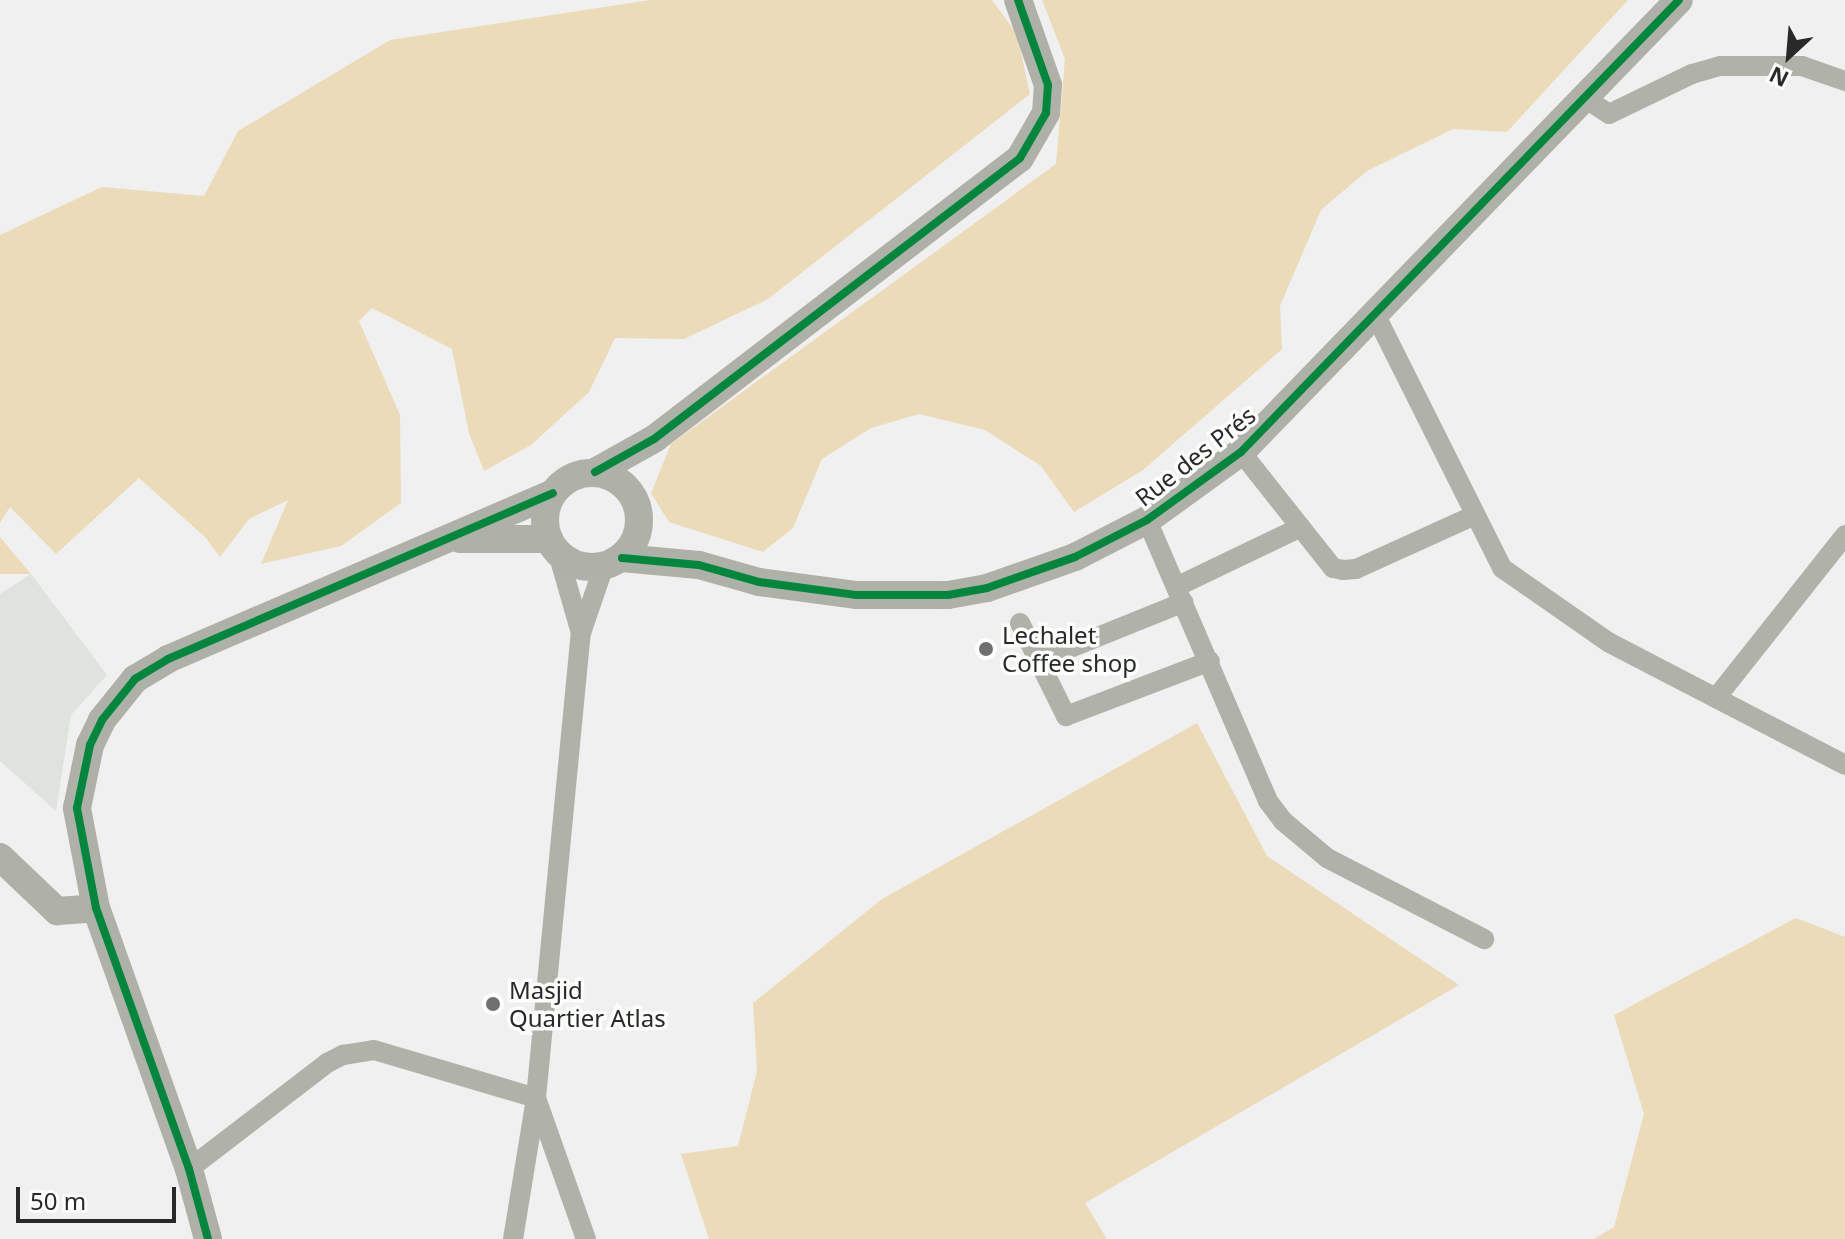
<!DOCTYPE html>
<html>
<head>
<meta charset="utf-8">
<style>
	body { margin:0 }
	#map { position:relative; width:1845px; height:1239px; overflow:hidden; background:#eff0ef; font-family:"Noto Sans",sans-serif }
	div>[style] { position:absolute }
	.built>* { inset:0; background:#dee3de }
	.green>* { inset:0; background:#ecdbb9 }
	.street>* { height:20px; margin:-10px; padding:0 10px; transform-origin:10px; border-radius:10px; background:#b0b2a9 }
	.secondary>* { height:28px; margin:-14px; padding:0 14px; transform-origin:14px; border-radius:14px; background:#afb0a8 }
	.secondary>.ring { margin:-14px; padding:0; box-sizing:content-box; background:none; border:28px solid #afb0a8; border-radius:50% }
	.cycleway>* { height:8px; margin:-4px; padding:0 4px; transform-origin:4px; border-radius:4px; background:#00873e }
	.dots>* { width:22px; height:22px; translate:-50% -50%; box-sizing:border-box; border:4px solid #fbfefb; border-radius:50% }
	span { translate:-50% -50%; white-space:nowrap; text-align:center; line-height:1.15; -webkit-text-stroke:7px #fbfefb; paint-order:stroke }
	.street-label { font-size:24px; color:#282928 }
	.poi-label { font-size:24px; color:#282928 }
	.left { translate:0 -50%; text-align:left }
	.north { position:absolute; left:1749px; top:16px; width:80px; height:80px; -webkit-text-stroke:6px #fbfefb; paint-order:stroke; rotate:206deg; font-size:22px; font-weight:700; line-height:32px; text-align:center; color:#282928 }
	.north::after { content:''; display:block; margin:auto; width:28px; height:36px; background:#282928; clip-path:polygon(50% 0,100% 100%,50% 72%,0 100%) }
	.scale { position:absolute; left:16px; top:1187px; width:160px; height:36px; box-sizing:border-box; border:4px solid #282928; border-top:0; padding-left:10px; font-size:24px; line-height:28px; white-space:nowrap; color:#282928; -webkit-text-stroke:6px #fbfefb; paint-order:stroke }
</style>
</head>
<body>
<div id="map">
	<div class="built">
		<div style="clip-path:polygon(31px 574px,107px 675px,71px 715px,56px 811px,0 761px,0 594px)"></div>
	</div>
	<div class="green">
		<div style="clip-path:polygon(650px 0,992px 0,1017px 34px,1030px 94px,768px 299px,684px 339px,615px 338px,589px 392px,531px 445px,484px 471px,469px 433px,452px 349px,372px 308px,359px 321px,400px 415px,401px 503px,341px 546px,261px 564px,288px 500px,249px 519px,220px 557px,205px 537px,139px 478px,56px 554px,10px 507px,0 523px,0 235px,102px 187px,204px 196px,238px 131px,390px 40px)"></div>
		<div style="clip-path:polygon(1042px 0,1628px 0,1507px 132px,1453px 129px,1367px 171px,1321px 210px,1280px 306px,1282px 349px,1143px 470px,1074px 512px,1041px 466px,985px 430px,919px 414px,871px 428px,822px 459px,793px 528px,763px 552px,669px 522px,651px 493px,671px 444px,1056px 164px,1065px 59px)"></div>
		<div style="clip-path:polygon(0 537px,31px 574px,0 574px)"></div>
		<div style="clip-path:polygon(1197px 723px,1267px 856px,1459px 985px,1085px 1203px,1107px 1239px,709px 1239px,681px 1154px,738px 1146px,757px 1071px,753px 1003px,882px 899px)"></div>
		<div style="clip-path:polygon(1796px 918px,1845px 937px,1845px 1239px,1594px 1239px,1614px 1227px,1644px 1114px,1614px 1015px)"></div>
	</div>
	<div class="street">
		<div style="left:1583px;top:97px;width:31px;rotate:33deg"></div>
		<div style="left:1609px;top:114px;width:92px;rotate:-25.7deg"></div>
		<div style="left:1692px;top:74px;width:29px;rotate:-16deg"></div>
		<div style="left:1720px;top:66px;width:82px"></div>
		<div style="left:1802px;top:66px;width:46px;rotate:19.2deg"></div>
		<div style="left:1375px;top:314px;width:284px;rotate:63.4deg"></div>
		<div style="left:1502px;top:568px;width:129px;rotate:34.9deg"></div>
		<div style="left:1608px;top:642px;width:267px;rotate:27.4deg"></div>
		<div style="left:1241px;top:452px;width:148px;rotate:51.6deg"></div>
		<div style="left:1333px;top:568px;width:10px;rotate:11deg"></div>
		<div style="left:1343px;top:570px;width:13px;rotate:-4deg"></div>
		<div style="left:1356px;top:569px;width:128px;rotate:-24.4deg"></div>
		<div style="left:1147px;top:520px;width:306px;rotate:66.7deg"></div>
		<div style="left:1268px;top:801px;width:25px;rotate:53deg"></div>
		<div style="left:1283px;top:821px;width:57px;rotate:40.1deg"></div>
		<div style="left:1327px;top:858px;width:177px;rotate:27.3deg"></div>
		<div style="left:558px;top:553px;width:83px;rotate:74deg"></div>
		<div style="left:1178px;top:586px;width:136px;rotate:-25.6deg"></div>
		<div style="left:1020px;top:623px;width:104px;rotate:63.7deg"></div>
		<div style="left:1066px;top:716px;width:154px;rotate:-20.9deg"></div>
		<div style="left:1038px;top:661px;width:157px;rotate:-22deg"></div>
		<div style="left:1716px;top:698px;width:208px;rotate:-51.6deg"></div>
		<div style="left:189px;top:1169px;width:174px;rotate:-37.5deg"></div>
		<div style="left:327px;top:1063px;width:18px;rotate:-27deg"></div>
		<div style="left:343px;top:1055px;width:31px;rotate:-9deg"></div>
		<div style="left:374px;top:1050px;width:169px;rotate:16.5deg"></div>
		<div style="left:536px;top:1098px;width:150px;rotate:70.5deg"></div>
		<div style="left:513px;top:1239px;width:143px;rotate:-80.7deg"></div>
		<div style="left:536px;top:1098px;width:467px;rotate:-84.5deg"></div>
		<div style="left:581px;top:633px;width:71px;rotate:-71.1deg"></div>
	</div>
	<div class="secondary">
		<div style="left:595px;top:472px;width:68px;rotate:-29.2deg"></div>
		<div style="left:654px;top:439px;width:461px;rotate:-37.5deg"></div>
		<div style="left:1020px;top:158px;width:52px;rotate:-60deg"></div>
		<div style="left:1046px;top:113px;width:28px;rotate:-86deg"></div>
		<div style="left:1048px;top:85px;width:90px;rotate:-109.4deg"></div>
		<div class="ring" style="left:545px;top:473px;width:66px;height:66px"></div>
		<div style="left:460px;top:539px;width:89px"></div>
		<div style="left:622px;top:558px;width:77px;rotate:5.2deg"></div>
		<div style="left:699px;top:565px;width:62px;rotate:15.8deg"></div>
		<div style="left:759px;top:582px;width:99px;rotate:7.6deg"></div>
		<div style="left:857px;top:595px;width:91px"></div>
		<div style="left:948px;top:595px;width:40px;rotate:-10deg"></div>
		<div style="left:987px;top:588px;width:93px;rotate:-19.4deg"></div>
		<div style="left:1075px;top:557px;width:81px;rotate:-27.2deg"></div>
		<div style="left:1147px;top:520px;width:116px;rotate:-35.9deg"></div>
		<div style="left:1241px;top:452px;width:629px;rotate:-45.9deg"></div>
		<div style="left:0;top:857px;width:79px;rotate:43.5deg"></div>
		<div style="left:57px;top:911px;width:39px;rotate:-4deg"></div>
		<div style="left:208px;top:1239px;width:73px;rotate:-105.2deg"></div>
		<div style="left:189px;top:1169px;width:277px;rotate:-109.6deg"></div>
		<div style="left:96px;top:908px;width:102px;rotate:-100.8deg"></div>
		<div style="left:77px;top:808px;width:64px;rotate:-78.3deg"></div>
		<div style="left:90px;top:745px;width:28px;rotate:-64deg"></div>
		<div style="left:102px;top:720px;width:53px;rotate:-51.2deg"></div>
		<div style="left:135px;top:679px;width:39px;rotate:-31deg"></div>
		<div style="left:168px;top:659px;width:419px;rotate:-23.3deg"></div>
	</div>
	<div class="cycleway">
		<div style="left:595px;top:472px;width:68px;rotate:-29.2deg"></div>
		<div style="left:654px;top:439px;width:461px;rotate:-37.5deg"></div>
		<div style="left:1020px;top:158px;width:52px;rotate:-60deg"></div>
		<div style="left:1046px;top:113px;width:28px;rotate:-86deg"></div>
		<div style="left:1048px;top:85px;width:90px;rotate:-109.4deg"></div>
		<div style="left:622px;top:558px;width:77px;rotate:5.2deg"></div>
		<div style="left:699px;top:565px;width:62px;rotate:15.8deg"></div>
		<div style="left:759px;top:582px;width:99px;rotate:7.6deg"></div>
		<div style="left:857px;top:595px;width:91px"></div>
		<div style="left:948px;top:595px;width:40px;rotate:-10deg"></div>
		<div style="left:987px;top:588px;width:93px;rotate:-19.4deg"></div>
		<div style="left:1075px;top:557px;width:81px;rotate:-27.2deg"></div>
		<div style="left:1147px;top:520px;width:116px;rotate:-35.9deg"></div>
		<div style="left:1241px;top:452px;width:629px;rotate:-45.9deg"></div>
		<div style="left:208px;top:1239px;width:73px;rotate:-105.2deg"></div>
		<div style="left:189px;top:1169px;width:277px;rotate:-109.6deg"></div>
		<div style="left:96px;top:908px;width:102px;rotate:-100.8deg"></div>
		<div style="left:77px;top:808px;width:64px;rotate:-78.3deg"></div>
		<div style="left:90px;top:745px;width:28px;rotate:-64deg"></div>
		<div style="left:102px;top:720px;width:53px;rotate:-51.2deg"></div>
		<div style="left:135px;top:679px;width:39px;rotate:-31deg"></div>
		<div style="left:168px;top:659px;width:419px;rotate:-23.3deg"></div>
	</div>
	<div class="dots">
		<div style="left:986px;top:649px;background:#6e6f6e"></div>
		<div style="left:493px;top:1004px;background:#6e6f6e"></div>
	</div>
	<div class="street-label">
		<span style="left:1195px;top:456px;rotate:-38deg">Rue des Prés</span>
	</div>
	<div class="poi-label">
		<span class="left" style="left:1002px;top:649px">Lechalet<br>Coffee shop</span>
		<span class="left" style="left:509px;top:1004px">Masjid<br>Quartier Atlas</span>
	</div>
	<div class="north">N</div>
	<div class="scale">50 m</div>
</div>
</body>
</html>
